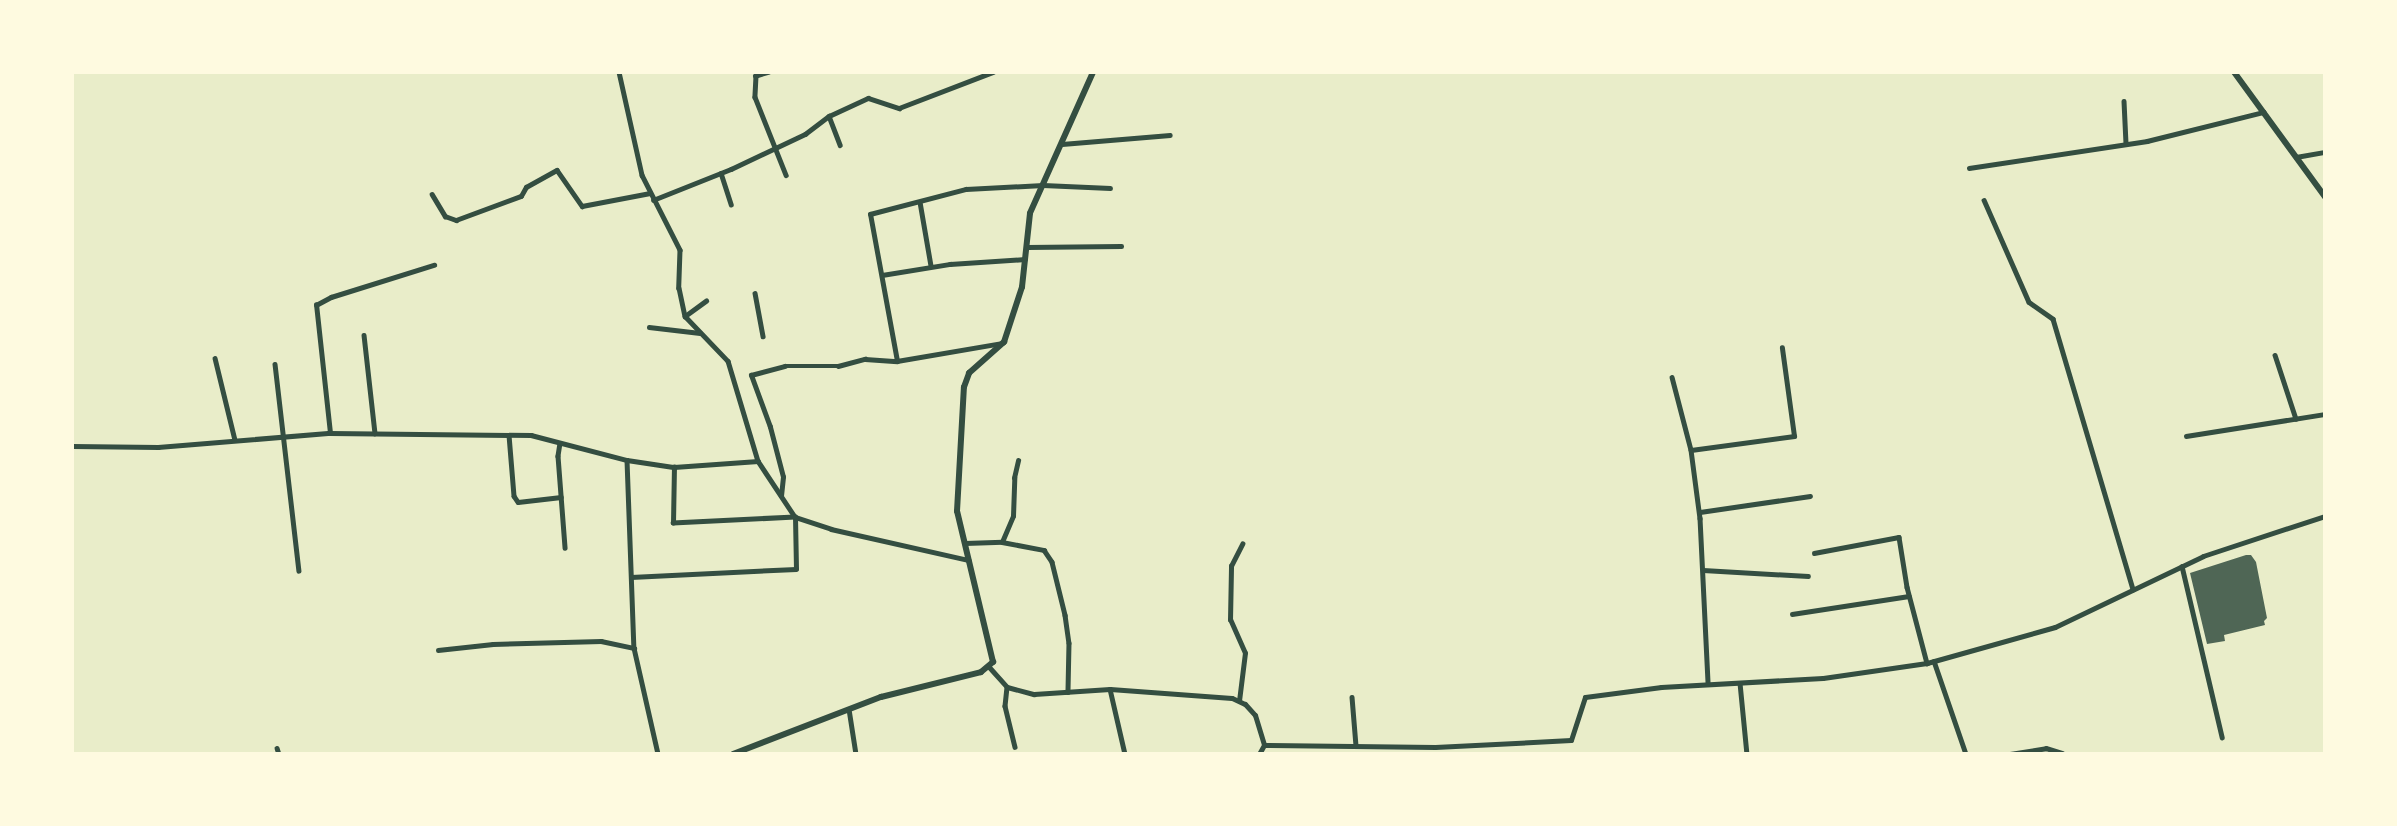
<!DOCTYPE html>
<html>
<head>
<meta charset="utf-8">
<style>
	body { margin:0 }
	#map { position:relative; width:2397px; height:826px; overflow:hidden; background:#e9edc9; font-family:Figtree,sans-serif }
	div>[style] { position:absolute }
	.building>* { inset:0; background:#4f6655 }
	.minor>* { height:4.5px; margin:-2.25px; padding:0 2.25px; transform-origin:2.25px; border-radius:2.25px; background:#344e41 }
	.tertiary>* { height:5px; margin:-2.5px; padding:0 2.5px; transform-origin:2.5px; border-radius:2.5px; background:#344e41 }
	.secondary>* { height:6px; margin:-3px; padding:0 3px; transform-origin:3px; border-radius:3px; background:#344e41 }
	.primary>* { height:6px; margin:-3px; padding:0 3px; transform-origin:3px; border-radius:3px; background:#344e41 }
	span { translate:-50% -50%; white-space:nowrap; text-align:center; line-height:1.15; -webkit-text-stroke:6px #fefae0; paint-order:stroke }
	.frame { position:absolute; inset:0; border:74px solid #fefae0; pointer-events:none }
</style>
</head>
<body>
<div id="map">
	<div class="building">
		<div style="clip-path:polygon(2246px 555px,2251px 555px,2256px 562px,2267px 618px,2264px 621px,2265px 625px,2224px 635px,2225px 641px,2207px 644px,2190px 573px)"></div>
	</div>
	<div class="minor">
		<div style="left:619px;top:72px;width:106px;rotate:77.4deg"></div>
		<div style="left:642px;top:175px;width:84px;rotate:63.1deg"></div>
		<div style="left:680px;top:250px;width:38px;rotate:92deg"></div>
		<div style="left:679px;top:288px;width:29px;rotate:78deg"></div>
		<div style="left:685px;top:316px;width:62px;rotate:46.3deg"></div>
		<div style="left:728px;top:361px;width:104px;rotate:73.3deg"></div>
		<div style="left:758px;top:461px;width:67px;rotate:56.5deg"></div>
		<div style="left:795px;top:517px;width:38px;rotate:18deg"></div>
		<div style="left:831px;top:529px;width:141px;rotate:12.7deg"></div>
		<div style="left:769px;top:72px;width:14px;rotate:163deg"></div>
		<div style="left:756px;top:76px;width:21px;rotate:93deg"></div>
		<div style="left:755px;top:97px;width:84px;rotate:68.3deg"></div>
		<div style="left:1321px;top:72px;width:37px"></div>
		<div style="left:2124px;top:101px;width:43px;rotate:87.3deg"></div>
		<div style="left:829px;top:116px;width:31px;rotate:69deg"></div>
		<div style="left:1062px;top:144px;width:108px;rotate:-4.8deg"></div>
		<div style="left:2296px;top:157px;width:29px;rotate:-10deg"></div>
		<div style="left:1969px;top:168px;width:180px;rotate:-8.6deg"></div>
		<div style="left:2147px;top:141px;width:120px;rotate:-14deg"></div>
		<div style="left:721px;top:173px;width:33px;rotate:72deg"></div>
		<div style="left:432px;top:194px;width:26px;rotate:59deg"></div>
		<div style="left:445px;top:216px;width:12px;rotate:20deg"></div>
		<div style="left:456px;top:220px;width:69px;rotate:-20.3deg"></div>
		<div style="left:521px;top:196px;width:10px;rotate:-61deg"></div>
		<div style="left:526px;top:187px;width:35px;rotate:-29deg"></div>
		<div style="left:557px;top:170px;width:44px;rotate:55.2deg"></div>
		<div style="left:582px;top:206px;width:69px;rotate:-10.8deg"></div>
		<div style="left:653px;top:200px;width:84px;rotate:-21.7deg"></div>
		<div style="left:731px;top:169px;width:82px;rotate:-25.3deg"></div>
		<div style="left:805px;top:134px;width:30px;rotate:-37deg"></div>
		<div style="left:829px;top:116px;width:43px;rotate:-24.8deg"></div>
		<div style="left:868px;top:98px;width:33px;rotate:18deg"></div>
		<div style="left:899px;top:108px;width:101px;rotate:-21deg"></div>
		<div style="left:1984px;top:200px;width:111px;rotate:66.2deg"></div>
		<div style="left:2029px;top:302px;width:29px;rotate:35deg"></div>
		<div style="left:2053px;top:319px;width:282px;rotate:73.5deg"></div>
		<div style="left:920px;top:202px;width:65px;rotate:80.2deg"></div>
		<div style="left:1027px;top:247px;width:94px;rotate:-0.6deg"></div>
		<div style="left:882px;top:275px;width:69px;rotate:-9.2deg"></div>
		<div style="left:950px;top:264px;width:75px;rotate:-3.8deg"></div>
		<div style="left:755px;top:293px;width:44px;rotate:79.5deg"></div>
		<div style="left:685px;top:316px;width:26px;rotate:-36deg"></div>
		<div style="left:649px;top:327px;width:51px;rotate:6.7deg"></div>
		<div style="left:364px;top:335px;width:99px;rotate:83.6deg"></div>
		<div style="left:2275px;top:355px;width:67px;rotate:71.8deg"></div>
		<div style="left:215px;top:358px;width:84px;rotate:76.3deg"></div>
		<div style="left:897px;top:361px;width:149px;rotate:-100.4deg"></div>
		<div style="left:870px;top:214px;width:99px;rotate:-14.6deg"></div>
		<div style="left:966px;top:189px;width:77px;rotate:-3deg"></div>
		<div style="left:1043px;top:185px;width:67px;rotate:2.6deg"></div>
		<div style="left:275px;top:364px;width:208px;rotate:83.4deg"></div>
		<div style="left:1672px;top:377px;width:75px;rotate:75.4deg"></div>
		<div style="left:1691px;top:450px;width:69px;rotate:82.5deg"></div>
		<div style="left:1700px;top:518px;width:166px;rotate:87.2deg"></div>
		<div style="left:330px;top:433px;width:129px;rotate:-96.2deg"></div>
		<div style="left:316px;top:305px;width:17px;rotate:-28deg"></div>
		<div style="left:331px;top:297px;width:108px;rotate:-17.3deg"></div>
		<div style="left:509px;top:435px;width:61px;rotate:85.3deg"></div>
		<div style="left:514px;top:496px;width:7px;rotate:56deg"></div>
		<div style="left:518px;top:502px;width:43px;rotate:-6.6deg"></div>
		<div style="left:2186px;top:436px;width:141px;rotate:-9deg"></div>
		<div style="left:560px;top:443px;width:13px;rotate:99deg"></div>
		<div style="left:558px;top:456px;width:92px;rotate:85.6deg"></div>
		<div style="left:72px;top:446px;width:86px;rotate:0.7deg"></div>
		<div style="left:158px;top:447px;width:173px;rotate:-4.7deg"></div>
		<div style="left:330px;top:433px;width:201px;rotate:0.6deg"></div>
		<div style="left:531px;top:435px;width:99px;rotate:14.6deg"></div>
		<div style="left:627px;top:460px;width:48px;rotate:8.5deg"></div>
		<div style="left:674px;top:467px;width:84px;rotate:-4.1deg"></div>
		<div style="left:1691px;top:450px;width:104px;rotate:-7.7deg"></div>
		<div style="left:1794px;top:436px;width:89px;rotate:-97.8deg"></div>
		<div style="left:627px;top:460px;width:188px;rotate:87.9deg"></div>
		<div style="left:634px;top:648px;width:109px;rotate:77.2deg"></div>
		<div style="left:781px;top:496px;width:19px;rotate:-84deg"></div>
		<div style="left:783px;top:477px;width:52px;rotate:-104.6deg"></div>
		<div style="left:770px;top:427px;width:55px;rotate:-110.1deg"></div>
		<div style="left:751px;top:375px;width:35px;rotate:-15deg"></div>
		<div style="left:785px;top:366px;width:53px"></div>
		<div style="left:838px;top:366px;width:28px;rotate:-15deg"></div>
		<div style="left:865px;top:359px;width:32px;rotate:4deg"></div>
		<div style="left:897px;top:361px;width:107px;rotate:-9.7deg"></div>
		<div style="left:1700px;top:512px;width:111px;rotate:-8.3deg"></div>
		<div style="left:1002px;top:542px;width:28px;rotate:-67deg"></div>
		<div style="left:1013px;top:516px;width:38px;rotate:-88deg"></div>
		<div style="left:1014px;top:478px;width:18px;rotate:-77deg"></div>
		<div style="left:965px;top:543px;width:37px;rotate:-2deg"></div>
		<div style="left:1002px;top:542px;width:43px;rotate:10.8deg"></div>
		<div style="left:1044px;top:550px;width:14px;rotate:56deg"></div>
		<div style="left:1052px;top:562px;width:55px;rotate:76.2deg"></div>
		<div style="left:1065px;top:615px;width:28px;rotate:82deg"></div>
		<div style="left:1069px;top:643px;width:49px;rotate:91.2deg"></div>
		<div style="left:1814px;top:553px;width:86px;rotate:-10.7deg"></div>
		<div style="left:1899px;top:537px;width:51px;rotate:80.9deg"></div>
		<div style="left:1907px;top:587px;width:79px;rotate:75.3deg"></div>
		<div style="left:2182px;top:566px;width:176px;rotate:76.8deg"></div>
		<div style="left:1703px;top:570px;width:105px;rotate:3.3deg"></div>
		<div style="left:631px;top:577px;width:165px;rotate:-2.8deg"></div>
		<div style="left:796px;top:569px;width:52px;rotate:-91.1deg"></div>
		<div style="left:795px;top:517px;width:122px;rotate:177.2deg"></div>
		<div style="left:673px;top:523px;width:56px;rotate:-89deg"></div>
		<div style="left:1792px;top:614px;width:118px;rotate:-8.7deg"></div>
		<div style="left:438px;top:650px;width:55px;rotate:-6.2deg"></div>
		<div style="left:493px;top:644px;width:108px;rotate:-1.6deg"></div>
		<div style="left:601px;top:641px;width:34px;rotate:12deg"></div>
		<div style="left:1934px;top:661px;width:98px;rotate:71deg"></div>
		<div style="left:1740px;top:683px;width:71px;rotate:84.4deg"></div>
		<div style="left:1007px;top:687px;width:19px;rotate:96deg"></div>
		<div style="left:1005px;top:706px;width:42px;rotate:76.3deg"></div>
		<div style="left:1110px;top:689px;width:67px;rotate:77deg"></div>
		<div style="left:1352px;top:697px;width:49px;rotate:85.3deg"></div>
		<div style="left:1239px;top:701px;width:48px;rotate:-82.9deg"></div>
		<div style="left:1245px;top:653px;width:36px;rotate:-114deg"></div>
		<div style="left:1230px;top:620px;width:54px;rotate:-88.9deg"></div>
		<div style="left:1231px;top:566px;width:25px;rotate:-63deg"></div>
		<div style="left:849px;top:709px;width:46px;rotate:81.2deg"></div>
		<div style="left:277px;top:748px;width:6px;rotate:72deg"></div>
		<div style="left:115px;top:754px;width:17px"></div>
		<div style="left:2010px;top:754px;width:36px;rotate:-9deg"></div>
		<div style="left:2046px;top:748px;width:17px;rotate:17deg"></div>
	</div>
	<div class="tertiary">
		<div style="left:989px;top:667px;width:27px;rotate:48deg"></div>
		<div style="left:1007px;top:687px;width:28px;rotate:15deg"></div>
		<div style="left:1034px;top:694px;width:76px;rotate:-3.8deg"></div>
		<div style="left:1110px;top:689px;width:122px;rotate:4.2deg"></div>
		<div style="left:1232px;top:698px;width:14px;rotate:25deg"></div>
		<div style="left:1245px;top:704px;width:15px;rotate:48deg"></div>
		<div style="left:1255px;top:715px;width:31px;rotate:73deg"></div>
		<div style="left:1264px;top:745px;width:171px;rotate:0.7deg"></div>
		<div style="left:1435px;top:747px;width:136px;rotate:-2.9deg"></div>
		<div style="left:1571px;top:740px;width:45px;rotate:-72deg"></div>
		<div style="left:1585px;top:697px;width:77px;rotate:-7.5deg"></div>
		<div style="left:1661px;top:687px;width:162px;rotate:-3.2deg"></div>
		<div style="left:1823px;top:678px;width:105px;rotate:-8.2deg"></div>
		<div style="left:1927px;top:663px;width:133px;rotate:-15.7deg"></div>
		<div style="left:2055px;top:627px;width:164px;rotate:-25.6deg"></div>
		<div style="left:2203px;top:556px;width:128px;rotate:-18.2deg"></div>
		<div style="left:1259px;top:754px;width:10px;rotate:-61deg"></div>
	</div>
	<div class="secondary">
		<div style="left:733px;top:754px;width:159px;rotate:-21.1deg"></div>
		<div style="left:881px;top:697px;width:103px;rotate:-14deg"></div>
		<div style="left:981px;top:672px;width:16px;rotate:-40deg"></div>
		<div style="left:993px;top:662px;width:155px;rotate:-103.4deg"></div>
		<div style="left:957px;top:511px;width:124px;rotate:-86.8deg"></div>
		<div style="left:964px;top:387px;width:15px;rotate:-70deg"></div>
		<div style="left:969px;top:373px;width:47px;rotate:-41.5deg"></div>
		<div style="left:1004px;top:342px;width:58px;rotate:-71.9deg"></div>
		<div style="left:1022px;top:287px;width:74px;rotate:-83.8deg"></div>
		<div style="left:1030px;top:213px;width:154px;rotate:-65.9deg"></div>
	</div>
	<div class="primary">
		<div style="left:2234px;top:72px;width:155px;rotate:53.9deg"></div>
	</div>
	<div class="frame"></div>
</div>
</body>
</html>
